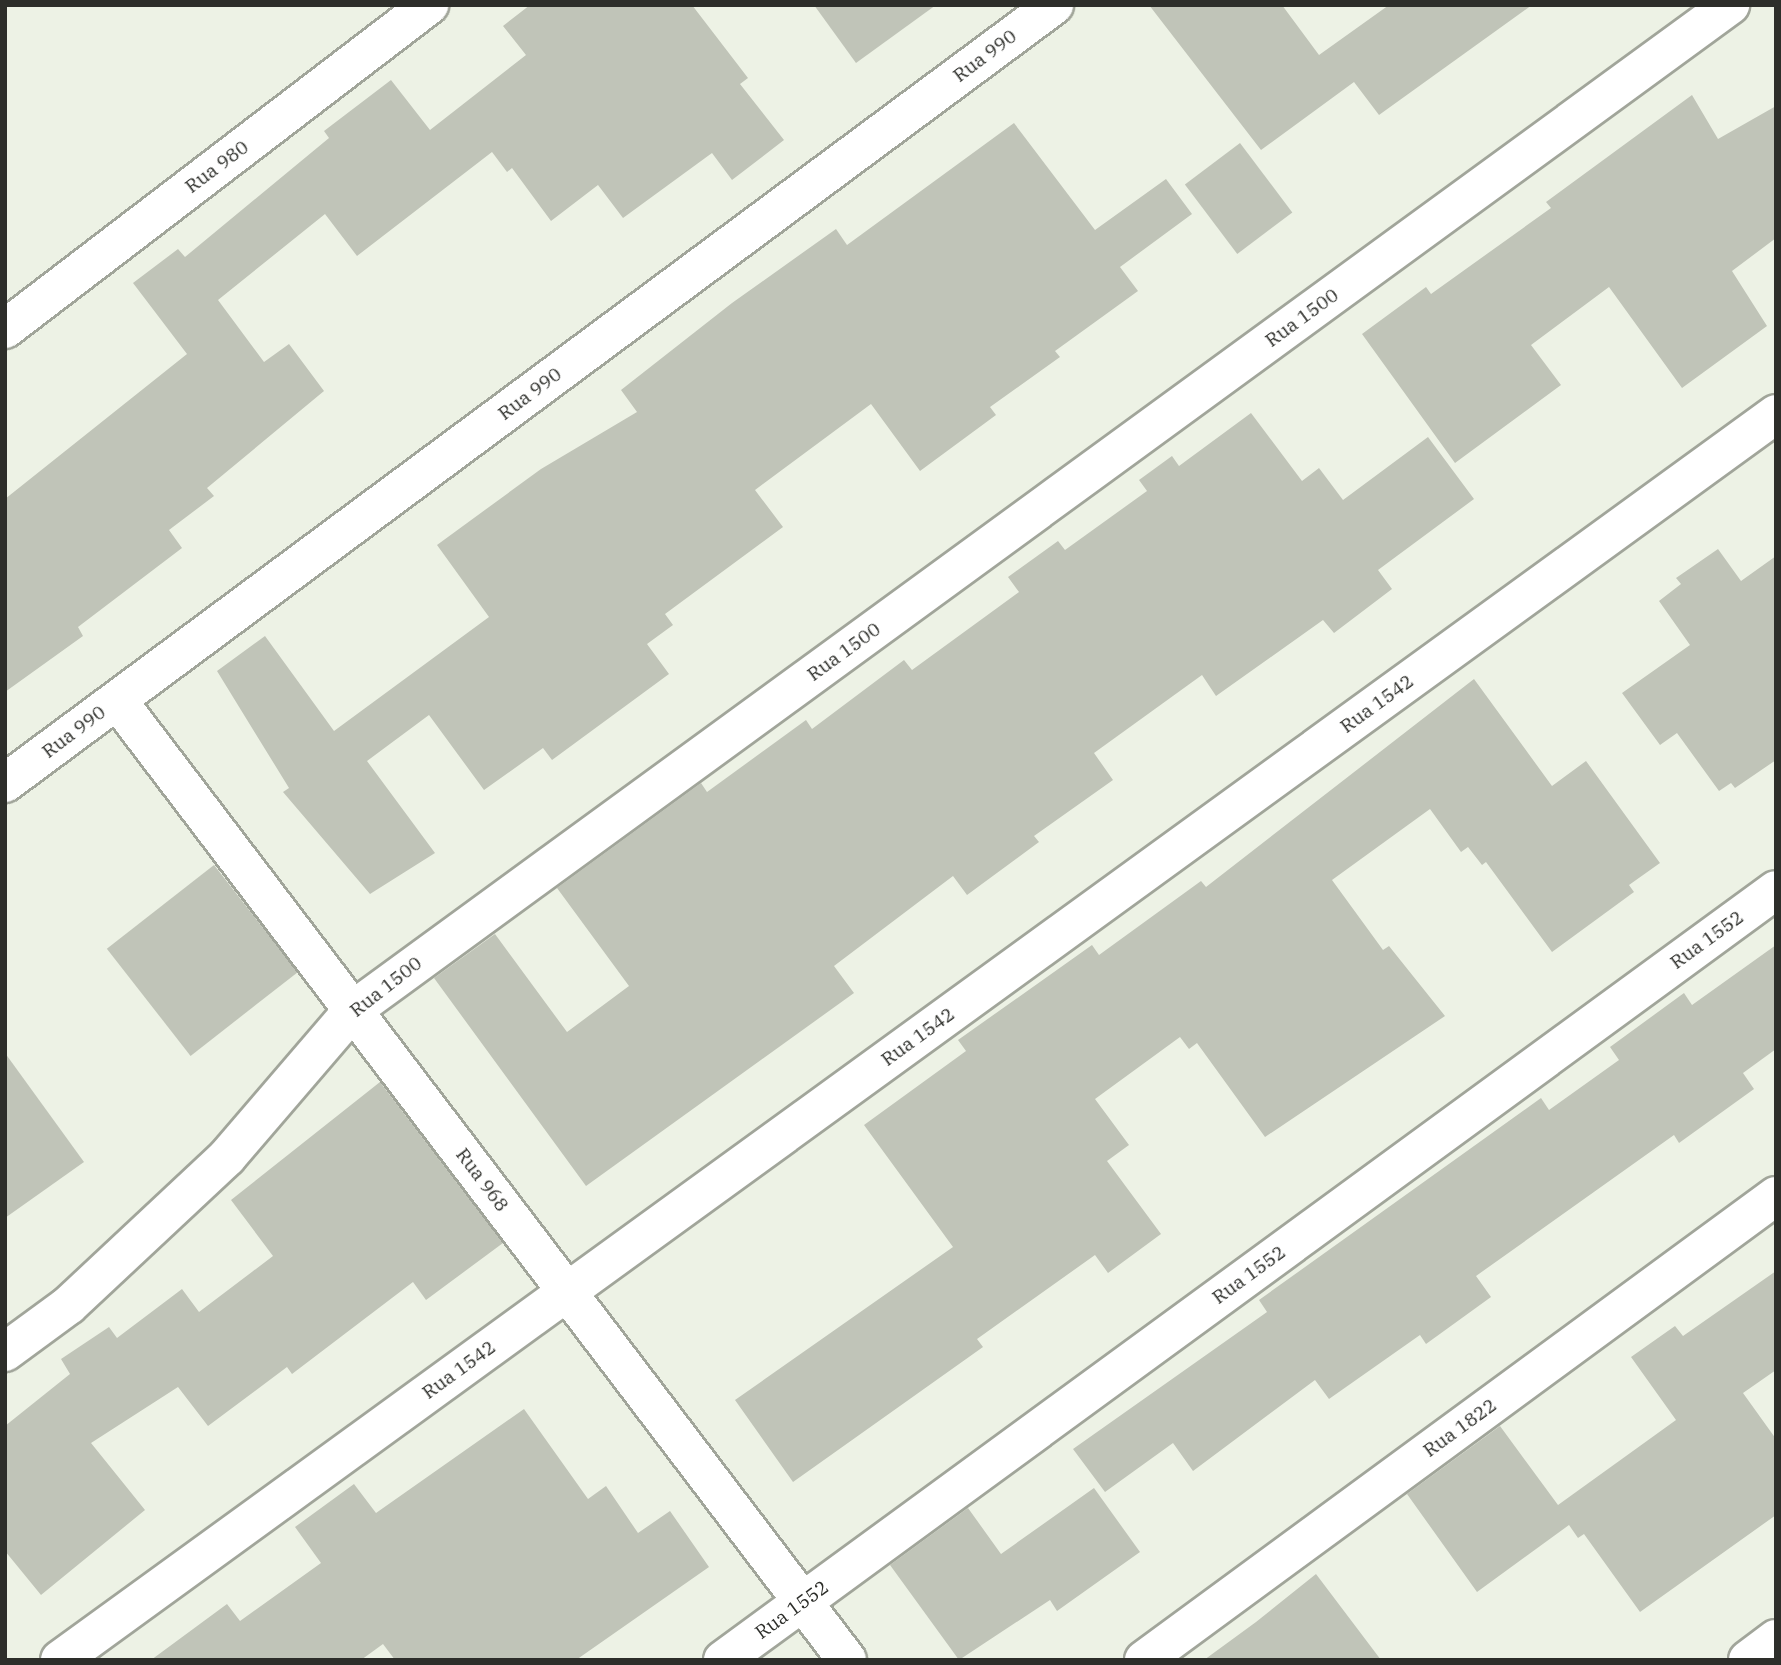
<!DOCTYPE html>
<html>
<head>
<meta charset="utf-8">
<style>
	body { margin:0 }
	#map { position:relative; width:1781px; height:1665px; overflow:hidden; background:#edf2e5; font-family:"IBM Plex Serif",serif }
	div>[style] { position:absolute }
	.building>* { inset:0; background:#c0c4b8; transform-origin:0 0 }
	.roads { filter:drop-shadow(2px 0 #a1a59a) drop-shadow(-2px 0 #a1a59a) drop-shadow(0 2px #a1a59a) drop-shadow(0 -2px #a1a59a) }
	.minor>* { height:38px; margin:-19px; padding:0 19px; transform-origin:19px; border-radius:19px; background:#fff }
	span { translate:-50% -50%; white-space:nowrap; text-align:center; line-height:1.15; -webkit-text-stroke:7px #fff; paint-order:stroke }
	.street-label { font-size:19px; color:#2d2e2a }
	.frame { position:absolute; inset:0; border:7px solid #2d2e2a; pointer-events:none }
</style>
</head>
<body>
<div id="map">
	<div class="building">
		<div style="clip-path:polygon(530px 5px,692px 5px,748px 78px,740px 84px,784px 140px,732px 180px,712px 153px,623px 218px,598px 185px,551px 221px,512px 168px,507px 172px,492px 152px,357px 256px,325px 214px,218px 300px,264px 362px,289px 344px,324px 391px,207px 488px,214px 496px,169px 530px,182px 548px,78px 627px,83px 636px,5px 692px,5px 499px,187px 354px,133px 283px,178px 249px,185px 257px,329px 138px,324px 131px,391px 80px,430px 130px,526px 55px,503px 26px)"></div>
		<div style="clip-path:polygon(814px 5px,936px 5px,856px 63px)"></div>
		<div style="clip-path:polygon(1149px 5px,1282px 5px,1319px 55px,1389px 5px,1532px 5px,1379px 115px,1354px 82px,1261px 150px)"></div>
		<div style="clip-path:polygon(1692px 95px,1718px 139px,1776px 106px,1776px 238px,1732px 271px,1767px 326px,1682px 388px,1609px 287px,1531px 345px,1561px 385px,1455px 463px,1362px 334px,1426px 287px,1431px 294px,1551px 208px,1546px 202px)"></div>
		<div style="clip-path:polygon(1014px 123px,1095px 230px,1166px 179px,1192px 214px,1120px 267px,1138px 291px,1055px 351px,1060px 357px,990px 407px,996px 415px,920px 471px,871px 404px,755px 490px,783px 527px,665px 614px,673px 625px,647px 644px,669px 674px,552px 760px,543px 748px,484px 790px,429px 715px,367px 761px,435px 853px,370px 894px,283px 792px,289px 788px,217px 671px,265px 636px,334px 731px,489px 617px,437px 545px,541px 469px,637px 412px,621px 390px,732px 303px,836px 229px,847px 245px)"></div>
		<div style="left:1240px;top:143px;width:87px;height:69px;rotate:53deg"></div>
		<div style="clip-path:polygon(1251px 413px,1302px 481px,1319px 468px,1343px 500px,1428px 437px,1474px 499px,1378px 570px,1392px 589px,1334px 633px,1323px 620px,1216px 696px,1202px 675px,1094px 753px,1113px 780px,1034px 836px,1039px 842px,967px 895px,953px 876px,834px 966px,854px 993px,586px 1186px,434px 978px,495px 934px,567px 1032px,629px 986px,557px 888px,701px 783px,707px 792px,806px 720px,812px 729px,904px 660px,912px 670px,1019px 592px,1008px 577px,1058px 541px,1065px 550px,1147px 491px,1139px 480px,1172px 456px,1179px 466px)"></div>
		<div style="clip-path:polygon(1718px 549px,1741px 581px,1776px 556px,1776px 760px,1735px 788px,1731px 783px,1719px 791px,1677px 733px,1660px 745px,1622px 693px,1690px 645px,1659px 601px,1681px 584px,1676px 578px)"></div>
		<div style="clip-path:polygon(1474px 679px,1552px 786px,1586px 761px,1660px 863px,1629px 885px,1634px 892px,1552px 952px,1486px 862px,1482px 865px,1468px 847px,1461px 852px,1430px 809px,1332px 880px,1383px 950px,1389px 946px,1445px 1016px,1265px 1137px,1197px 1043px,1189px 1049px,1180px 1037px,1095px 1099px,1129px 1145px,1107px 1161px,1161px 1234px,1108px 1273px,1095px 1255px,977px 1339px,983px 1347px,793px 1482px,735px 1400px,953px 1247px,864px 1125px,966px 1051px,958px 1040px,1092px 945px,1099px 955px,1201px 881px,1206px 887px)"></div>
		<div style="left:214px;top:865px;width:136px;height:136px;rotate:52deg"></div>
		<div style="clip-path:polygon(1776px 945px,1776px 1049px,1743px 1073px,1754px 1089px,1679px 1143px,1674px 1135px,1476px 1276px,1491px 1297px,1426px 1344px,1420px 1335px,1329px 1399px,1315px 1380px,1193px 1471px,1173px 1443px,1105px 1492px,1073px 1449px,1267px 1312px,1259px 1300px,1541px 1098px,1549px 1110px,1619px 1060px,1610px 1047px,1684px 993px,1692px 1005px)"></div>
		<div style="clip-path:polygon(5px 1053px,84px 1162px,5px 1218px)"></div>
		<div style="clip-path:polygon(380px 1082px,503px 1243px,426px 1300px,413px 1282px,292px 1374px,287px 1367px,208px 1426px,178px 1387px,91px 1443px,145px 1510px,41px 1595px,5px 1551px,5px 1426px,70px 1374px,61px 1359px,109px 1327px,117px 1338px,182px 1289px,199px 1312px,273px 1256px,231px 1200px)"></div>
		<div style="clip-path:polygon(1776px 1271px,1776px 1370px,1743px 1393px,1776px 1439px,1776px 1515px,1640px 1612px,1584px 1534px,1578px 1538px,1569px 1525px,1477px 1592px,1407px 1494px,1500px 1426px,1558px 1505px,1676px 1420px,1631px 1357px,1675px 1326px,1683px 1336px)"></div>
		<div style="clip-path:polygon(524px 1409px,588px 1499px,606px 1486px,638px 1533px,670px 1511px,709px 1567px,576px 1660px,395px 1660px,383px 1644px,361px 1660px,151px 1660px,227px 1604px,240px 1621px,321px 1563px,295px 1527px,354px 1484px,376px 1513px)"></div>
		<div style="clip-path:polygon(1094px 1488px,1140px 1552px,1057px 1611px,1050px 1600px,959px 1660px,890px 1565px,968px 1508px,1001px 1554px)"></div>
		<div style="clip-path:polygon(1316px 1574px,1381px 1660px,1204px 1660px,1256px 1622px)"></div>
	</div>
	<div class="roads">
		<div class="minor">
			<div style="left:5px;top:329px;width:534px;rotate:-37.39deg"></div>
			<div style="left:117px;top:700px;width:1206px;rotate:52.75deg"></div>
			<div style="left:5px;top:783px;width:1306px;rotate:-36.56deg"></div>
			<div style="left:5px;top:1352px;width:79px;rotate:-36.3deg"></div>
			<div style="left:69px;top:1305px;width:216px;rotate:-43.1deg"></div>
			<div style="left:227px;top:1157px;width:194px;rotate:-49.4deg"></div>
			<div style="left:353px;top:1010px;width:1705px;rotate:-36.12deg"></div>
			<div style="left:60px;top:1660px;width:2121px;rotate:-35.98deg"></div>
			<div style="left:723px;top:1660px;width:1304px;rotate:-36.18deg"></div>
			<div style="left:1144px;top:1660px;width:784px;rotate:-36.29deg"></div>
			<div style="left:1748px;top:1660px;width:35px;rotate:-37deg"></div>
		</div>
	</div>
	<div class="street-label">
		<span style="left:985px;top:56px;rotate:-37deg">Rua 990</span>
		<span style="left:217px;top:167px;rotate:-37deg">Rua 980</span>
		<span style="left:1302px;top:318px;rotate:-36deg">Rua 1500</span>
		<span style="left:530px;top:394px;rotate:-37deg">Rua 990</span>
		<span style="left:844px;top:652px;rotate:-36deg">Rua 1500</span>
		<span style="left:1377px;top:704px;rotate:-36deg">Rua 1542</span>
		<span style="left:74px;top:732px;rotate:-37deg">Rua 990</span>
		<span style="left:1707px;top:940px;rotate:-36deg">Rua 1552</span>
		<span style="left:386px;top:987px;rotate:-38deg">Rua 1500</span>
		<span style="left:918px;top:1037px;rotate:-36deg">Rua 1542</span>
		<span style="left:482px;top:1180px;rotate:53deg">Rua 968</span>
		<span style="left:1249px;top:1275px;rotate:-36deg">Rua 1552</span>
		<span style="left:459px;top:1370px;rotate:-36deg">Rua 1542</span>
		<span style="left:1460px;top:1428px;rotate:-36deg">Rua 1822</span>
		<span style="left:792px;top:1610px;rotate:-36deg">Rua 1552</span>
	</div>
	<div class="frame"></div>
</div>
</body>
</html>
